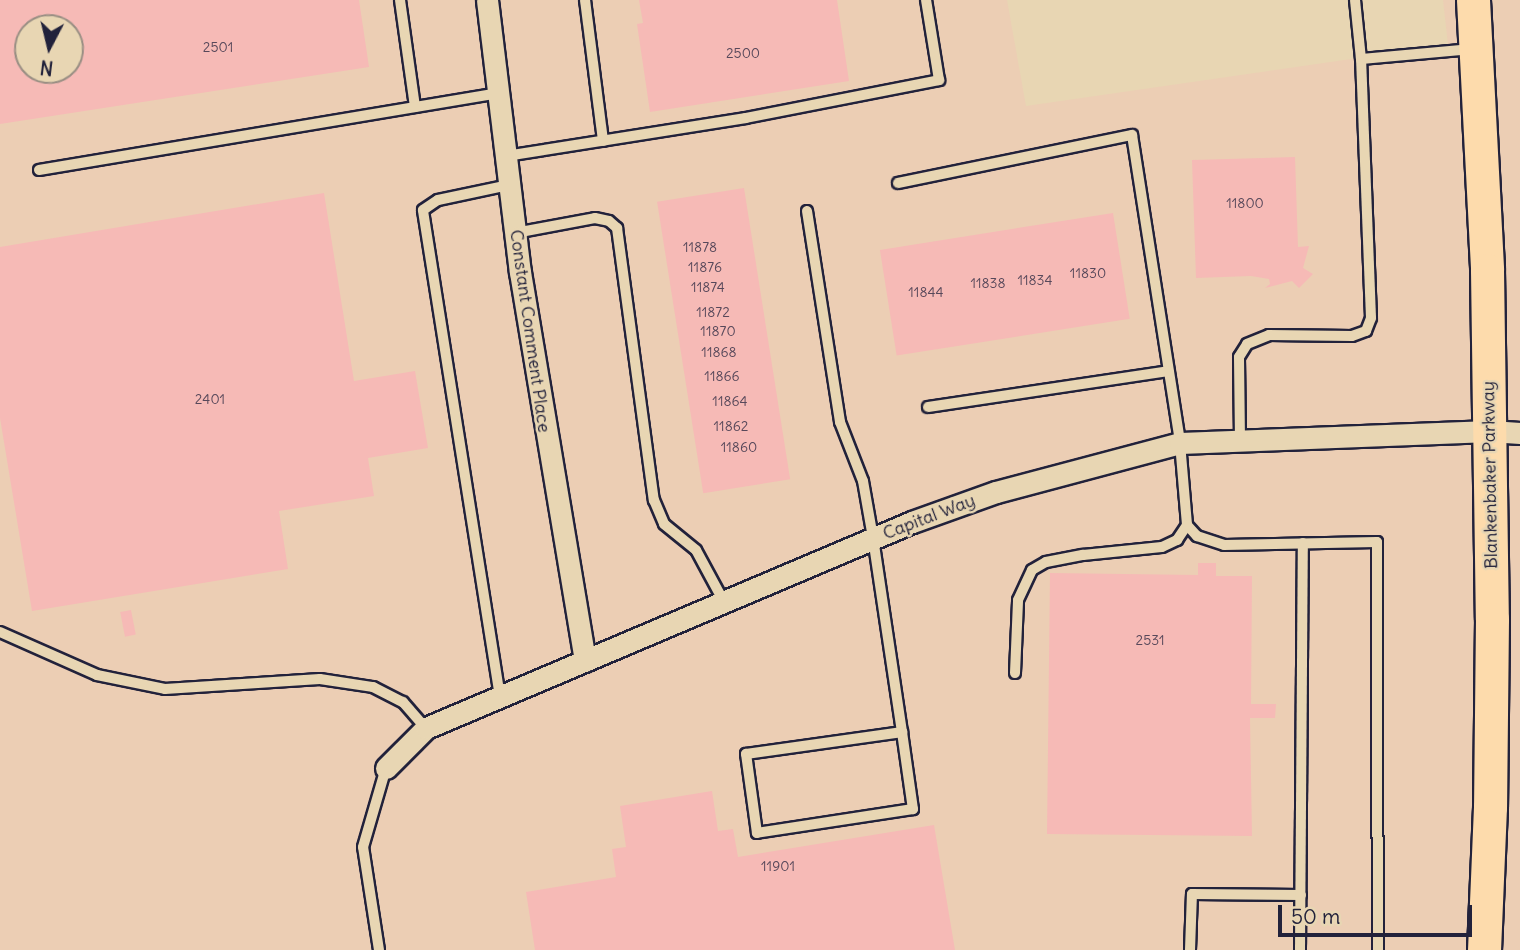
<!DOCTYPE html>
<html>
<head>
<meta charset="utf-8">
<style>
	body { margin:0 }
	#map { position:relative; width:1520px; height:950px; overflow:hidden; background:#e8d6b3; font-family:Delius,sans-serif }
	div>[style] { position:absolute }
	.built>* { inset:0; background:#ecceb4 }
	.building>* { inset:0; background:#f6bab6; transform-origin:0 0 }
	.roads { filter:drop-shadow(2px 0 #22223b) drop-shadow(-2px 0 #22223b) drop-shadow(0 2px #22223b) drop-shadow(0 -2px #22223b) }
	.lane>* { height:10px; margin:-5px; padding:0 5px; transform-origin:5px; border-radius:5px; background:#e8d6b3 }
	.street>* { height:21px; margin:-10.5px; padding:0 10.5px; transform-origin:10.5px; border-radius:10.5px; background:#e8d6b3 }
	.primary>* { height:33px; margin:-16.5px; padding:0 16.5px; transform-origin:16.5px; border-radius:16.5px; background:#fddbac }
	span { translate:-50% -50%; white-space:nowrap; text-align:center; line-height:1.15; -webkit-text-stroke:5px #e8d6b3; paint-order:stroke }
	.number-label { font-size:14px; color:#57485a }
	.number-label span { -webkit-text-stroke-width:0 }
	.street-label { font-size:18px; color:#22223b }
	.north { position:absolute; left:14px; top:14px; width:70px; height:70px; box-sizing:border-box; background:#e8d6b3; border:2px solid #998e83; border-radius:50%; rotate:187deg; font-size:19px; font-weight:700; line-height:28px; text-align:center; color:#22223b }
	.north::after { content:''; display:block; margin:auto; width:24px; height:32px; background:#22223b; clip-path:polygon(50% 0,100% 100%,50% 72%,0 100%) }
	.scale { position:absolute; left:1278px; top:905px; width:194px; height:32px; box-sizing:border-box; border:4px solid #22223b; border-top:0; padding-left:9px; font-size:21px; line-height:24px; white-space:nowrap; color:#22223b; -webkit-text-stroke:5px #e8d6b3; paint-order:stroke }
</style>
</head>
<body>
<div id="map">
	<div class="built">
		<div style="clip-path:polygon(evenodd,0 0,1007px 0,1026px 106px,1448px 45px,1443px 0,1520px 0,1520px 950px,0 950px,0 0,28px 28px,70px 28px,70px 70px,28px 70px,28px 28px)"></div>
	</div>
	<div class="building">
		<div style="clip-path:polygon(evenodd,0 0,359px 0,369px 67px,0 124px,0 0,28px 28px,70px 28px,70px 70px,28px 70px,28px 28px)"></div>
		<div style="clip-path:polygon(639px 0,837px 0,849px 81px,650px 112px,637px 24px,643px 23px)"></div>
		<div style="clip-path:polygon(1295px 157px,1298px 247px,1309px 246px,1303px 268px,1313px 274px,1299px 288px,1292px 281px,1265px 288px,1270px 284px,1269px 279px,1251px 276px,1196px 278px,1192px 160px)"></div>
		<div style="left:744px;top:188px;width:295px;height:88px;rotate:81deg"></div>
		<div style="clip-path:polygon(324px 193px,354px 381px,415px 371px,428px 448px,368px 458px,374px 496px,279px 511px,288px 569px,32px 611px,0 418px,0 247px)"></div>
		<div style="left:1113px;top:213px;width:107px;height:236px;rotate:81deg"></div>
		<div style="clip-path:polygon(1198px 563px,1216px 563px,1216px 576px,1252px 576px,1251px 704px,1276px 704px,1275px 718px,1250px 718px,1252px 836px,1047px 834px,1050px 573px,1198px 575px)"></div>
		<div style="left:131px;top:610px;width:25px;height:11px;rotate:79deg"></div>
		<div style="clip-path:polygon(712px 791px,718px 831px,733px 829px,738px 857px,934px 825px,955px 950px,535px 950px,526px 892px,616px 877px,612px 849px,626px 847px,620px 806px)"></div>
	</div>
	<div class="roads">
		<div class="lane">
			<div style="left:400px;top:0;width:108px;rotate:82deg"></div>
			<div style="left:585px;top:0;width:142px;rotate:82.7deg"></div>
			<div style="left:1355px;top:0;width:59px;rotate:84.2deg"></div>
			<div style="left:506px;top:156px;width:243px;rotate:-9deg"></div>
			<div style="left:746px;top:118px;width:197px;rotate:-11.1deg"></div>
			<div style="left:939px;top:80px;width:81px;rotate:-99.2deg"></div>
			<div style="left:39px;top:170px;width:465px;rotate:-9.5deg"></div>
			<div style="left:898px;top:183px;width:239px;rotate:-11.6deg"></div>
			<div style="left:1132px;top:135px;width:312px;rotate:81.1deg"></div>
			<div style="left:1180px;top:443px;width:82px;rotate:85.1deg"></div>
			<div style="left:1187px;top:525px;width:15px;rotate:48deg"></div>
			<div style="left:1197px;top:536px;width:28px;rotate:18deg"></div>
			<div style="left:1224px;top:545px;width:153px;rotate:-1.1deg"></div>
			<div style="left:1377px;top:542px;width:408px;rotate:89.9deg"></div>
			<div style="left:807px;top:211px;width:214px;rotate:81.1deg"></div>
			<div style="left:840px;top:422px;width:63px;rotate:68.7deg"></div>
			<div style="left:863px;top:481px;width:58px;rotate:80deg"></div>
			<div style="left:873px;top:538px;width:196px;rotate:81.5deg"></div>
			<div style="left:902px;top:732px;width:78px;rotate:81.9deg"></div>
			<div style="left:913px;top:809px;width:158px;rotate:171.3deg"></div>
			<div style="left:757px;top:833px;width:80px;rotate:-97.9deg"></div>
			<div style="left:746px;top:754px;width:158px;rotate:-8deg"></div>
			<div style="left:515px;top:233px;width:81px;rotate:-10.6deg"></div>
			<div style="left:595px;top:218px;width:14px;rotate:12deg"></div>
			<div style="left:609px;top:221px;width:11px;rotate:41deg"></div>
			<div style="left:617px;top:228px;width:275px;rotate:82.3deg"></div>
			<div style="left:654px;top:500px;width:26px;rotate:67deg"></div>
			<div style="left:664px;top:524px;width:41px;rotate:39.1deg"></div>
			<div style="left:696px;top:550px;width:59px;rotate:61.7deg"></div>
			<div style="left:928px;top:407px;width:243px;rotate:-8.5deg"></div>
			<div style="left:1240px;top:440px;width:83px;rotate:-90.7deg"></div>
			<div style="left:1239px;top:357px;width:15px;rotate:-58deg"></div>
			<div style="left:1247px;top:344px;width:24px;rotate:-22deg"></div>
			<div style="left:1269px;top:335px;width:83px;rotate:0.7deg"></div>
			<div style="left:1352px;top:336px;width:15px;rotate:-20deg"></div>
			<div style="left:1366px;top:331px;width:14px;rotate:-69deg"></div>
			<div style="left:1371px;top:318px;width:259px;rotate:-92.2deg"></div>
			<div style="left:1361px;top:59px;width:109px;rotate:-5.2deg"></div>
			<div style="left:0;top:632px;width:106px;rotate:23.9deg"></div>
			<div style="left:97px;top:675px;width:69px;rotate:11.6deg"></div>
			<div style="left:165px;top:689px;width:155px;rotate:-3.7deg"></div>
			<div style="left:320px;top:679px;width:54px;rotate:8.6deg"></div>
			<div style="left:373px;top:687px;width:34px;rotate:27deg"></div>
			<div style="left:403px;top:702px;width:35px;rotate:49deg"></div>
			<div style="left:1015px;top:673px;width:73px;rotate:-87.6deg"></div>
			<div style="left:1018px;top:600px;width:33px;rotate:-65deg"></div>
			<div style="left:1032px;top:570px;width:16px;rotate:-30deg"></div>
			<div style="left:1046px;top:562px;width:38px;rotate:-11deg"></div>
			<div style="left:1083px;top:555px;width:79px;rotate:-5.8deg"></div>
			<div style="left:1162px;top:547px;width:17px;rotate:-25deg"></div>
			<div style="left:1177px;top:540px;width:18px;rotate:-56deg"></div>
			<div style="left:500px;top:697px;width:493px;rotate:-99deg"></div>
			<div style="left:423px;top:210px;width:18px;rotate:-34deg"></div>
			<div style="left:438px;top:200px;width:73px;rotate:-11.9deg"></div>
			<div style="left:379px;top:950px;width:104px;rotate:-98.8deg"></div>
			<div style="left:363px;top:847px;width:82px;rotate:-73.8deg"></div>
			<div style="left:1190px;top:950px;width:56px;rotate:-88deg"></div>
			<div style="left:1192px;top:894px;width:109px;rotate:0.5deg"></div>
			<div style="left:1300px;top:950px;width:407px;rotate:-89.6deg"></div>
		</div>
		<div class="street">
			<div style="left:487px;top:0;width:274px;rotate:83.1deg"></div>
			<div style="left:520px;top:272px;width:394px;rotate:80.5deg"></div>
			<div style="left:386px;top:768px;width:57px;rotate:-45deg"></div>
			<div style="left:426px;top:728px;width:528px;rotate:-22.97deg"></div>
			<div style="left:912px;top:522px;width:89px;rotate:-19.7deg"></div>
			<div style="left:996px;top:492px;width:190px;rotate:-14.9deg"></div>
			<div style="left:1180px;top:443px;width:310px;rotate:-2.2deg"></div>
			<div style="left:1490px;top:431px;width:30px;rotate:4deg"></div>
		</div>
		<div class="primary">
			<div style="left:1473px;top:0;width:270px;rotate:87deg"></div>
			<div style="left:1487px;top:270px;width:349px;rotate:89.2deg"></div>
			<div style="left:1492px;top:619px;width:188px;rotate:90.6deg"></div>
			<div style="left:1490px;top:807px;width:143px;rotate:92.4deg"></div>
		</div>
	</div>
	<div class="number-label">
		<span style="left:218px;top:47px">2501</span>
		<span style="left:743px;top:53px">2500</span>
		<span style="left:1245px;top:203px">11800</span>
		<span style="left:700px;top:247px">11878</span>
		<span style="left:705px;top:267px">11876</span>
		<span style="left:1088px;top:273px">11830</span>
		<span style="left:1035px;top:280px">11834</span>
		<span style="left:988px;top:283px">11838</span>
		<span style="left:708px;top:287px">11874</span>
		<span style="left:926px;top:292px">11844</span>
		<span style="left:713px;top:312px">11872</span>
		<span style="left:718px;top:331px">11870</span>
		<span style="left:719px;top:352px">11868</span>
		<span style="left:722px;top:376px">11866</span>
		<span style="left:210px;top:399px">2401</span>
		<span style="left:730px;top:401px">11864</span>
		<span style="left:731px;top:426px">11862</span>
		<span style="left:739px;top:447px">11860</span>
		<span style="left:1150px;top:640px">2531</span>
		<span style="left:778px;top:866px">11901</span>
	</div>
	<div class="street-label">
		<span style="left:530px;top:331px;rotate:82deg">Constant Comment Place</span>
		<span style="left:1490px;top:475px;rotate:-91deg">Blankenbaker Parkway</span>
		<span style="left:929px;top:517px;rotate:-21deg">Capital Way</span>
	</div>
	<div class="north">N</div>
	<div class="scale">50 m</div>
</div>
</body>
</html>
